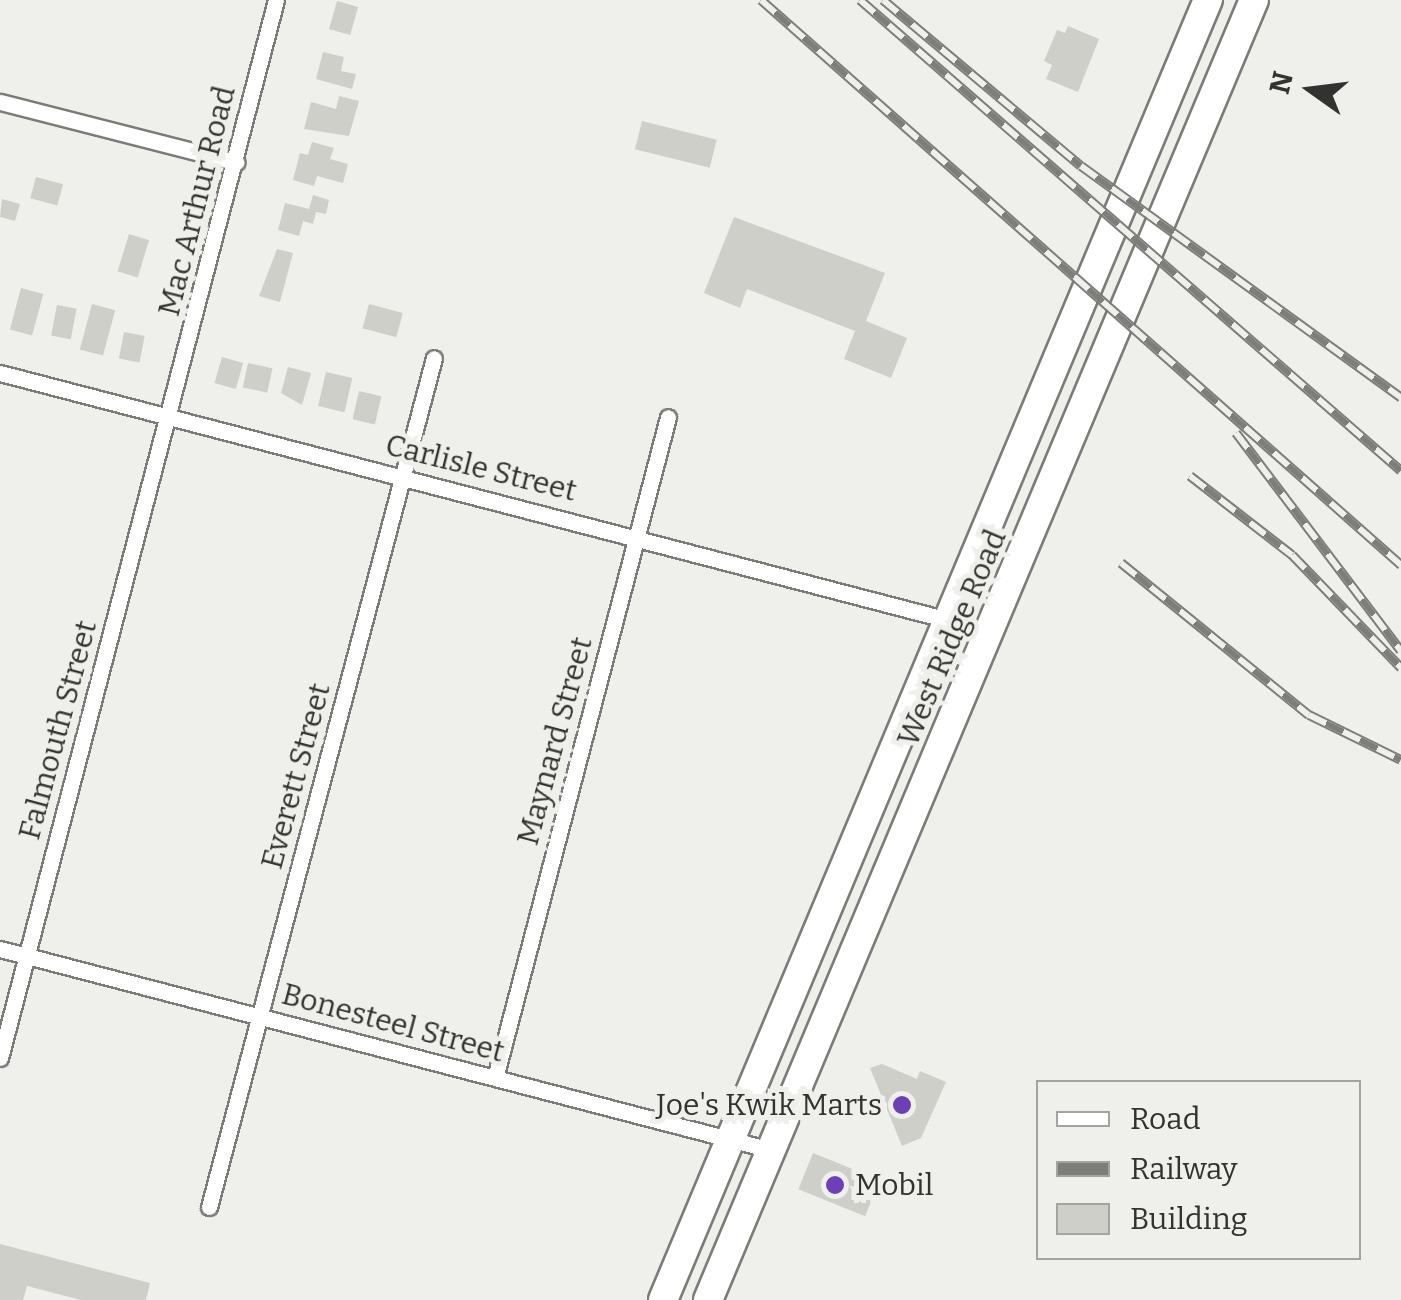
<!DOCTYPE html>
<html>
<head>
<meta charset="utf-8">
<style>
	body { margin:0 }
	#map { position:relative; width:1401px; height:1300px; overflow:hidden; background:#efefeb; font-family:Bitter,serif }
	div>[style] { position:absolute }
	.building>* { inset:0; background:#cfcfca; transform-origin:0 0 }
	.roads { filter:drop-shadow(2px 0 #7b7b77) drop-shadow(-2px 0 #7b7b77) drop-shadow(0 2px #7b7b77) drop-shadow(0 -2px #7b7b77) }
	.street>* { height:15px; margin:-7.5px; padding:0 7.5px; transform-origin:7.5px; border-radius:7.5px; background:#fff }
	.highway>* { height:28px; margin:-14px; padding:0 14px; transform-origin:14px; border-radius:14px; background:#fff }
	.rail>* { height:10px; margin-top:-5px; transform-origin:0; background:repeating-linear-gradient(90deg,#efefeb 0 19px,#7d7d7a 0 38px); box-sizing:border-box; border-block:2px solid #7d7d7a }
	.dots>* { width:28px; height:28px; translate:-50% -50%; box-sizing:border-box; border:5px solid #efefeb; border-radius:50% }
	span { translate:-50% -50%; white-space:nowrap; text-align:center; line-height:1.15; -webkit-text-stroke:10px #efefeb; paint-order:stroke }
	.street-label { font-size:30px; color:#323230 }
	.poi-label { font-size:30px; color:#323230 }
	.right { translate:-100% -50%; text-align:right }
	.left { translate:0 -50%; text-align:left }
	.legend { position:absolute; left:1036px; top:1080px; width:325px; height:180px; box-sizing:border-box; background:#efefeb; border:2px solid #a3a3a0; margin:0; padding:12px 18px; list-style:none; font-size:30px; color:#323230 }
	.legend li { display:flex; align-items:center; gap:20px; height:50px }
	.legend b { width:50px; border:2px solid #a3a3a0 }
	.north { position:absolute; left:1261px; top:40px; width:100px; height:100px; -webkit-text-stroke:8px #efefeb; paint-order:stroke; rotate:284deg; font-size:28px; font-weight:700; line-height:40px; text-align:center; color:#323230 }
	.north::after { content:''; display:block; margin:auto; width:35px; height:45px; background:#323230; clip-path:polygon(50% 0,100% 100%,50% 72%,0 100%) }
</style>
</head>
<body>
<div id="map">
	<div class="building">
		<div style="left:337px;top:1px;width:22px;height:29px;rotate:16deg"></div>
		<div style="clip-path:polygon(1068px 26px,1099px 39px,1078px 92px,1046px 79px,1052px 65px,1044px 61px,1057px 30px,1065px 33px)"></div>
		<div style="clip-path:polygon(323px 52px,344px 57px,341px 71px,356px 74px,352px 89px,316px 79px)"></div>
		<div style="clip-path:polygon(339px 96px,359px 101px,349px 136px,304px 129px,311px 102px,336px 109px)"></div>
		<div style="left:642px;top:121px;width:77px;height:29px;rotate:14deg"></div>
		<div style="clip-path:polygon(312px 142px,334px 148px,330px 159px,348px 164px,343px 183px,317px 176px,314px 186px,293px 180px,300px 153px,308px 155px)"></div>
		<div style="left:36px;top:177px;width:28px;height:22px;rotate:15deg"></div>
		<div style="clip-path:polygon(313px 195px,329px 200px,326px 214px,316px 212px,313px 224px,303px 221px,299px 236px,278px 230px,285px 203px,309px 209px)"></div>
		<div style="clip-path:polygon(2px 199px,20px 204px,15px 221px,0 217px)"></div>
		<div style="clip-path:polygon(734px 217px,885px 273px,866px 321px,907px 338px,891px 378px,844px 359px,855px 331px,747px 289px,740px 308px,704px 293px)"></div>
		<div style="left:129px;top:234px;width:21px;height:39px;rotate:17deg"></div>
		<div style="clip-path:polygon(277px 249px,293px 253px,280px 302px,259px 296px)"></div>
		<div style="left:21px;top:288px;width:23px;height:43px;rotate:15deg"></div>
		<div style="left:92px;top:304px;width:24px;height:47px;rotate:15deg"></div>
		<div style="left:369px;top:304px;width:35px;height:25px;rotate:15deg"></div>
		<div style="left:57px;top:305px;width:20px;height:31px;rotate:11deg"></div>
		<div style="left:124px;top:332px;width:21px;height:27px;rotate:11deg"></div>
		<div style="left:222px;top:357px;width:22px;height:27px;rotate:16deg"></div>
		<div style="left:248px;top:363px;width:25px;height:25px;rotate:12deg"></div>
		<div style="clip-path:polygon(288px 367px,311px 373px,302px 405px,281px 393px)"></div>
		<div style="left:326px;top:372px;width:27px;height:35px;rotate:13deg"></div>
		<div style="left:359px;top:391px;width:23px;height:29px;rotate:13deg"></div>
		<div style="clip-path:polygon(882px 1064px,917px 1079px,920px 1071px,946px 1082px,921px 1138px,902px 1146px,870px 1068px)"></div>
		<div style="left:813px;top:1153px;width:72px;height:39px;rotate:22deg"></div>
		<div style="clip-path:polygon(0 1244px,150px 1283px,146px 1300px,81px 1300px,27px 1286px,23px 1300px,0 1300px)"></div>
	</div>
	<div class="roads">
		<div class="street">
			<div style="left:0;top:102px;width:244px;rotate:14.3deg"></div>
			<div style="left:0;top:373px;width:980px;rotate:14.6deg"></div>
			<div style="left:0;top:949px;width:797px;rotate:14.61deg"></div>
			<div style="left:0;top:1058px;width:1093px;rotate:-75.38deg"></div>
			<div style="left:495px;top:1078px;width:683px;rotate:-75.33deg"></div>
			<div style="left:209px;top:1207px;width:878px;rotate:-75.16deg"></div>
		</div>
		<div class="highway">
			<div style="left:663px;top:1300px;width:1410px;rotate:-67.26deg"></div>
			<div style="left:708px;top:1300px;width:1410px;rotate:-67.22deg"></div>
		</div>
	</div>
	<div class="rail">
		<div style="left:761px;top:0;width:854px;rotate:41.44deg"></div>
		<div style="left:860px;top:0;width:717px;rotate:41.04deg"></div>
		<div style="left:883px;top:0;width:258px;rotate:40deg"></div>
		<div style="left:1081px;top:166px;width:395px;rotate:35.9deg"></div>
		<div style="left:1236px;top:433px;width:273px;rotate:52.9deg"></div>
		<div style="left:1190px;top:476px;width:129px;rotate:37.8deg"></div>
		<div style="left:1292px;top:555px;width:157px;rotate:46deg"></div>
		<div style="left:1121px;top:563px;width:242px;rotate:39deg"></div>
		<div style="left:1309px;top:715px;width:102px;rotate:26.1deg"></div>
	</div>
	<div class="dots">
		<div style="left:902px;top:1105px;background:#6d40b8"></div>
		<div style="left:835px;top:1185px;background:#6d40b8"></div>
	</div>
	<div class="street-label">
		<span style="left:197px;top:201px;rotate:-76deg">Mac Arthur Road</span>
		<span style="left:481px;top:468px;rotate:14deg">Carlisle Street</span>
		<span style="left:952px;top:638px;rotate:-67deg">West Ridge Road</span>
		<span style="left:58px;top:730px;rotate:-75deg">Falmouth Street</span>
		<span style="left:555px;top:741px;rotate:-75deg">Maynard Street</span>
		<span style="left:296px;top:776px;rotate:-75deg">Everett Street</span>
		<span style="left:393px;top:1023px;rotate:15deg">Bonesteel Street</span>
	</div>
	<div class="poi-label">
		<span class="right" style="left:882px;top:1105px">Joe's Kwik Marts</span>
		<span class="left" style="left:855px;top:1185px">Mobil</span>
	</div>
	<ul class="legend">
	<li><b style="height:12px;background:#fff"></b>Road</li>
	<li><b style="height:12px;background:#7d7d7a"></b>Railway</li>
	<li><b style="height:28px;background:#cfcfca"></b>Building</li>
	</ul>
	<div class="north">N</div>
</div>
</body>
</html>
